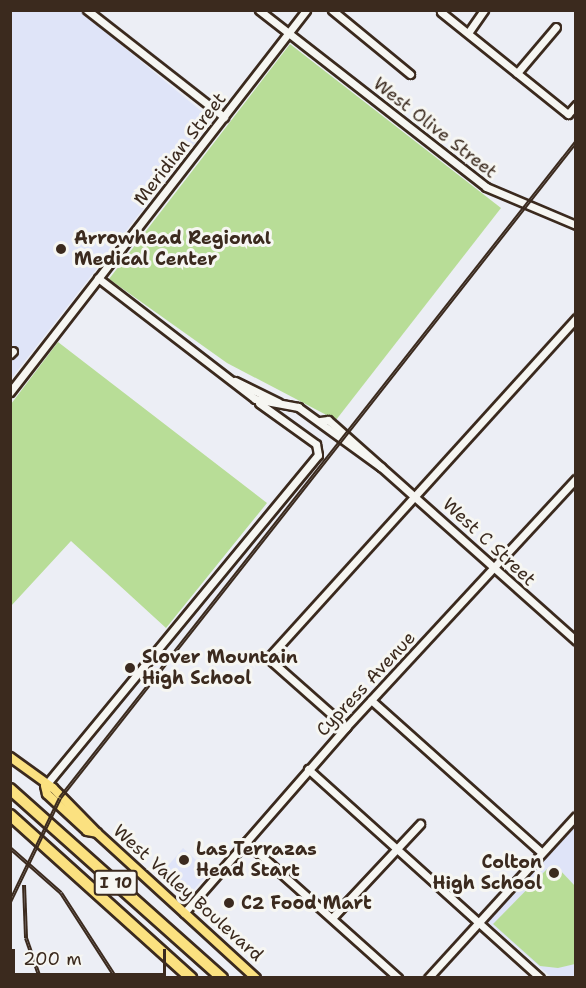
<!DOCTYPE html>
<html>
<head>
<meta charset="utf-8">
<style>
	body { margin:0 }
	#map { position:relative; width:586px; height:988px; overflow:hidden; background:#eceef5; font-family:"Shantell Sans",sans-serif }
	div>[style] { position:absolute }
	.built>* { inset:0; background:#dfe4f8 }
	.green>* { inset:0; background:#b8dd97 }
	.roads { filter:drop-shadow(2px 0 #3b2a1e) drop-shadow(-2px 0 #3b2a1e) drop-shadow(0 2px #3b2a1e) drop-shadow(0 -2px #3b2a1e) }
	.minor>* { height:7px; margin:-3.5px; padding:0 3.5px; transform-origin:3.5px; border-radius:3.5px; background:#f6f6f2 }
	.major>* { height:8px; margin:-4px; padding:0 4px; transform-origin:4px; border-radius:4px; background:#fbe180 }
	.highway>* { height:10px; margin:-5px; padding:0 5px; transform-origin:5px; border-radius:5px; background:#fbe180 }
	.rail>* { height:4px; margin-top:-2px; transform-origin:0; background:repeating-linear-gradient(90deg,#f6f6f2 0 4.5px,#3b2a1e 0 9px); box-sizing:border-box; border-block:2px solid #3b2a1e }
	.dots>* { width:16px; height:16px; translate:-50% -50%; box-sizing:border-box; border:3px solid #f6f6f2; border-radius:50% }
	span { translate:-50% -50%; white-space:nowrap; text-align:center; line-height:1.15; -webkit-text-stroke:6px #f6f6f2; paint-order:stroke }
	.shield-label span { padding:2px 4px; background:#f6f6f2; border:2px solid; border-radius:4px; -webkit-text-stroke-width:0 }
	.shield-label { font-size:16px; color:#3b2a1e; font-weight:700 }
	.street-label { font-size:18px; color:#3b2a1e }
	.poi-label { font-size:18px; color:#3b2a1e; font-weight:700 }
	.left { translate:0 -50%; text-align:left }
	.right { translate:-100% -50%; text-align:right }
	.frame { position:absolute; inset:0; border:12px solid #3b2a1e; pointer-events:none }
	.scale { position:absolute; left:12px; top:949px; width:154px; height:27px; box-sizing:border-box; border:3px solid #3b2a1e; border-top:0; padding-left:8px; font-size:18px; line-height:21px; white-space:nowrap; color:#3b2a1e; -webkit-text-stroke:4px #f6f6f2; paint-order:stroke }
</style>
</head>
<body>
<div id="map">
	<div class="built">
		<div style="clip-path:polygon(11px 11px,80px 11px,212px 120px,11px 379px)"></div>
		<div style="clip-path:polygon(575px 825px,575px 977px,551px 977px,488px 922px)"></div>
		<div style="clip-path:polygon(183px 848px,209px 872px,191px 893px,183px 893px,161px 874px)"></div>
	</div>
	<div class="green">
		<div style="clip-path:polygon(290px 44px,501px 208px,336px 420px,227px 363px,109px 279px)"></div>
		<div style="clip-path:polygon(58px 342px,267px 503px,166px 628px,71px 541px,11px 606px,11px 404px)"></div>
		<div style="clip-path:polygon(547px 869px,559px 869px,575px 886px,575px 964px,558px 968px,540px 966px,493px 924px)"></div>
	</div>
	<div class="roads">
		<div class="minor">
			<div style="left:87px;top:10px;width:174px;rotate:38deg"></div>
			<div style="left:259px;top:10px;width:288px;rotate:37.9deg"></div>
			<div style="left:486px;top:187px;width:98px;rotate:22.9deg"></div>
			<div style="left:332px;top:10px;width:101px;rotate:39.4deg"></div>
			<div style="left:441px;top:12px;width:163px;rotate:38.8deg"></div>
			<div style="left:568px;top:114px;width:12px;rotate:-48deg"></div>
			<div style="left:468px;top:33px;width:28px;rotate:-55deg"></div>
			<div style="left:517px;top:73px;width:60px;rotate:-49.7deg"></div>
			<div style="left:98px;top:278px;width:198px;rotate:37.6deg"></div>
			<div style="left:255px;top:399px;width:44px;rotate:10.5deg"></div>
			<div style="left:298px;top:407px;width:102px;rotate:35.9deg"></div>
			<div style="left:381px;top:467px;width:261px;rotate:41.7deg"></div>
			<div style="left:10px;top:354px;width:4px;rotate:-45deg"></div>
			<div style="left:235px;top:381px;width:48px;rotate:26deg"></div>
			<div style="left:10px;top:392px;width:483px;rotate:-52.2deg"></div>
			<div style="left:320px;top:421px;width:8px;rotate:-7deg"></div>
			<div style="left:328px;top:420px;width:71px;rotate:41.6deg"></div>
			<div style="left:371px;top:700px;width:229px;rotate:41.8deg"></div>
			<div style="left:346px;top:727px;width:104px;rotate:-138.5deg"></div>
			<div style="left:268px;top:658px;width:459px;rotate:-47.8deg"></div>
			<div style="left:308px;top:769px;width:312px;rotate:42deg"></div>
			<div style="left:45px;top:786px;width:429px;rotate:-50.5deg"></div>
			<div style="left:318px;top:455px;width:11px;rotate:-100deg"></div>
			<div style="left:316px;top:444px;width:70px;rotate:-144.3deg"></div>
			<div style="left:246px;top:842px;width:204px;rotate:41.8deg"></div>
			<div style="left:184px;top:913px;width:247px;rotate:-48.9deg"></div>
			<div style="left:346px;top:727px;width:338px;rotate:-47.2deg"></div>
			<div style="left:332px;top:918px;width:129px;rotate:-46.9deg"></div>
			<div style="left:428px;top:978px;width:219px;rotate:-47.6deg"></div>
		</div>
		<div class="major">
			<div style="left:10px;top:757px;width:53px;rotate:35.8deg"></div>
			<div style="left:53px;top:788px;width:63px;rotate:45.6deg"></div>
			<div style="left:45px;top:786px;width:8px;rotate:76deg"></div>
			<div style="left:47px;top:794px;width:54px;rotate:42.8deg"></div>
			<div style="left:87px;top:831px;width:10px;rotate:11deg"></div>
			<div style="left:97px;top:833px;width:215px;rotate:42.4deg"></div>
		</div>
		<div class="highway">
			<div style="left:10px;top:789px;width:284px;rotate:41.7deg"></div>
			<div style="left:10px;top:815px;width:244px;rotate:42deg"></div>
		</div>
	</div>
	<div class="rail">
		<div style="left:10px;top:848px;width:68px;rotate:41.4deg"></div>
		<div style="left:61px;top:893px;width:101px;rotate:57.1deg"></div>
		<div style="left:24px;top:885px;width:53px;rotate:87.8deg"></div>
		<div style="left:26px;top:938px;width:42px;rotate:70.7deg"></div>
		<div style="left:10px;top:902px;width:115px;rotate:-64.3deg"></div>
		<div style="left:60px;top:798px;width:835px;rotate:-51.81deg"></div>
	</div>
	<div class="dots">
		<div style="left:61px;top:249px;background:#3b2a1e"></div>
		<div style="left:130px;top:668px;background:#3b2a1e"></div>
		<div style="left:184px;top:860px;background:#3b2a1e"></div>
		<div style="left:554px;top:873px;background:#3b2a1e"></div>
		<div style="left:229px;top:903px;background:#3b2a1e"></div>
	</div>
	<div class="shield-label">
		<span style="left:116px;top:883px">I 10</span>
	</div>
	<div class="street-label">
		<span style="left:435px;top:128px;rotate:38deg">West Olive Street</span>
		<span style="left:180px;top:149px;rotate:-52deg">Meridian Street</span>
		<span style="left:489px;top:542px;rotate:43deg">West C Street</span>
		<span style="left:366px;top:684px;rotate:-47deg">Cypress Avenue</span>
		<span style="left:188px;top:893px;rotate:42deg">West Valley Boulevard</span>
	</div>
	<div class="poi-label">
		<span class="left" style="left:74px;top:249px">Arrowhead Regional<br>Medical Center</span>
		<span class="left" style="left:142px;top:668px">Slover Mountain<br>High School</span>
		<span class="left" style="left:196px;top:860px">Las Terrazas<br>Head Start</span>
		<span class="right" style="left:542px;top:873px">Colton<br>High School</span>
		<span class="left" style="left:241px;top:903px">C2 Food Mart</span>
	</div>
	<div class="frame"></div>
	<div class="scale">200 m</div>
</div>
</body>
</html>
